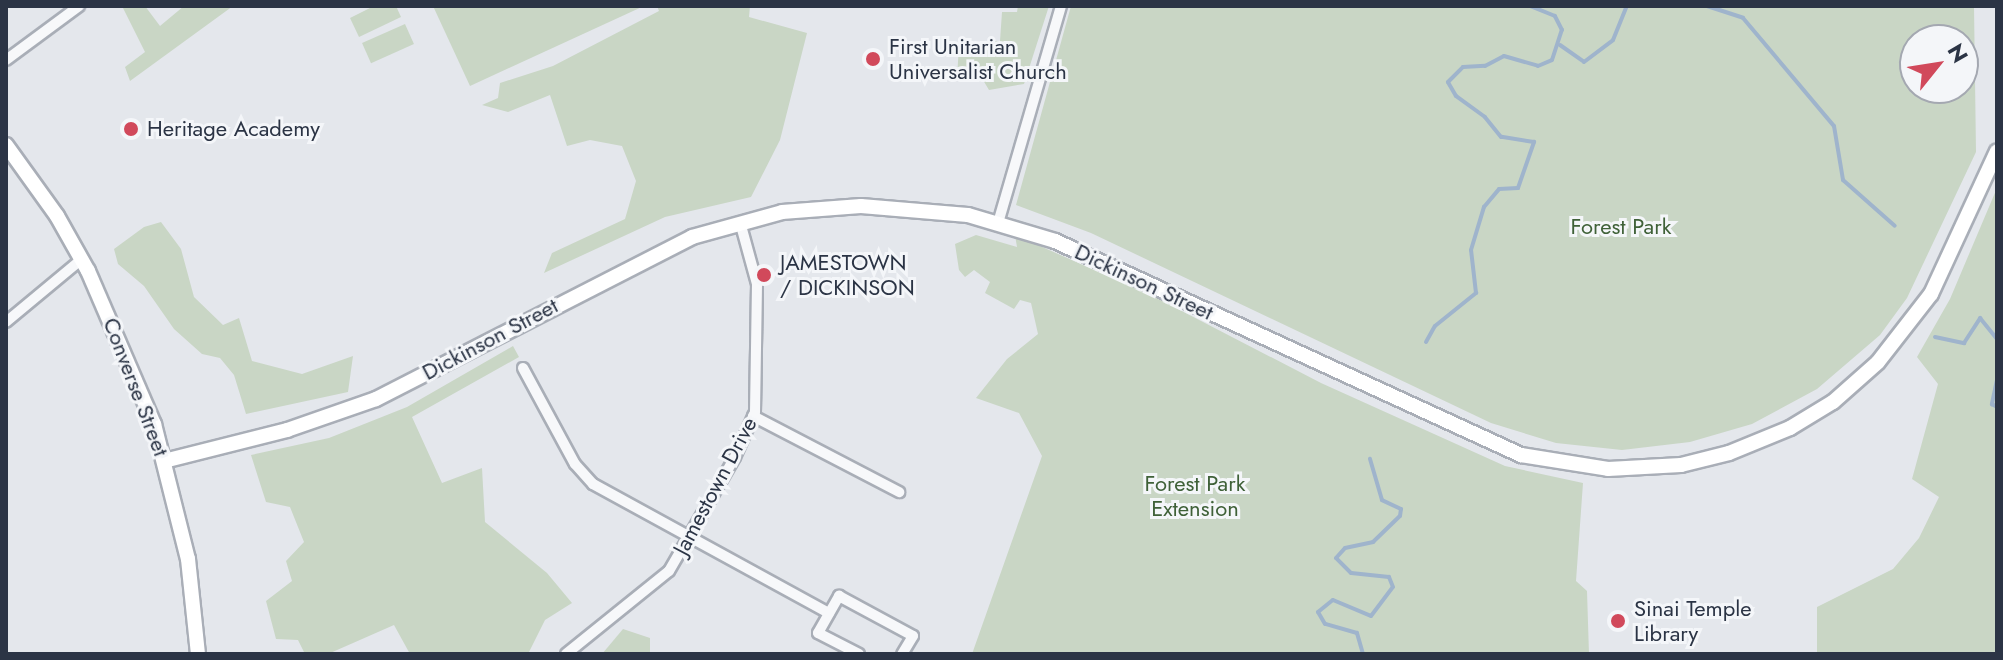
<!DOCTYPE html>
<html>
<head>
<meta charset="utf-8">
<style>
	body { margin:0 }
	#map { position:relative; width:2003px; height:660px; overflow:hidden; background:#e4e7ec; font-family:Jost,sans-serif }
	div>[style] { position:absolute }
	.green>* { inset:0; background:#c9d6c5; transform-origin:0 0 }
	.stream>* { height:4px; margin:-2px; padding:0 2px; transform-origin:2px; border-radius:2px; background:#9fb4cc }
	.roads { filter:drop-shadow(2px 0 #a9aeb7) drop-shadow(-2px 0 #a9aeb7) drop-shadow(0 2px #a9aeb7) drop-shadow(0 -2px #a9aeb7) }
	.minor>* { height:10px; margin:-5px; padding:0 5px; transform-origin:5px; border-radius:5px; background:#f7f8fa }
	.secondary>* { height:14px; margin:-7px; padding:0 7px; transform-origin:7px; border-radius:7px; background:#fff }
	.dots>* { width:22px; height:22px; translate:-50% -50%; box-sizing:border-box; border:4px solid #f4f6f9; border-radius:50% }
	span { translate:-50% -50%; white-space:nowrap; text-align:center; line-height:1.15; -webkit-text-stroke:6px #f4f6f9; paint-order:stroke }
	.poi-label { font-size:22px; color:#2b3445 }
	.left { translate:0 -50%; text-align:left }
	.park-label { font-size:22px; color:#3f6138 }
	.street-label { font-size:22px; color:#2b3445 }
	.frame { position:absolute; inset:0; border:8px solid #2b3445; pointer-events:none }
	.north { position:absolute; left:1899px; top:24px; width:80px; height:80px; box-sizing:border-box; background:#f4f6f9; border:2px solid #a4a8b1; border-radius:50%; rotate:60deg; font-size:22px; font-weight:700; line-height:32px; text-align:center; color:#2b3445 }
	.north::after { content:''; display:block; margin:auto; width:28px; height:36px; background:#d1495b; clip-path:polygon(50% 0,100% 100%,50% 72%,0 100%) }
</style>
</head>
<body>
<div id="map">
	<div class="green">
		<div style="clip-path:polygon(122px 6px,145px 6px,160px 26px,184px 6px,233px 6px,130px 81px,125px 67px,145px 52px)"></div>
		<div style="clip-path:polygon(374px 6px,396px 6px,401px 17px,359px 37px,350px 18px)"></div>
		<div style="clip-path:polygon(433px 6px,644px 6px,470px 86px)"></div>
		<div style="clip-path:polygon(657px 6px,750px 6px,749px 17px,807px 33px,780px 140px,751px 197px,665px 217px,544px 273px,552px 253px,625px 219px,636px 181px,622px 146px,590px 140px,567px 146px,550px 95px,508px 112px,482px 105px,498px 98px,500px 83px,553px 66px,659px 11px)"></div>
		<div style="clip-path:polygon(1018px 6px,1049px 6px,1024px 84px,989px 90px,980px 75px,957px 79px,959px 44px,1000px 41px,1002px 12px,1017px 12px)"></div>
		<div style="clip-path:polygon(evenodd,1071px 6px,1974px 6px,1976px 152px,1907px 298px,1880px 335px,1817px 389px,1752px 424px,1690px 442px,1622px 450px,1556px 443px,1491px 423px,1091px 233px,1016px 205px,1071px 6px,1915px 40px,1963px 40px,1963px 88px,1915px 88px,1915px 40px)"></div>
		<div style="left:405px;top:24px;width:22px;height:47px;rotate:66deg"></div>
		<div style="clip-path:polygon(1997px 188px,1997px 654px,1817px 654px,1817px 607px,1893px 569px,1919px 538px,1939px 497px,1912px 479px,1938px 384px,1917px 357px,1950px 299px)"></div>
		<div style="clip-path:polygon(161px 222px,181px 249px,194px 297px,223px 325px,239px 318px,252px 361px,302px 374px,353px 356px,348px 392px,246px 414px,234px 375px,220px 358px,202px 354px,174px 329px,144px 286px,118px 264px,114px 249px,144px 227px)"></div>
		<div style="clip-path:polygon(976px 235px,1017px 247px,1015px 235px,1149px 294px,1321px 383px,1505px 466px,1583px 483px,1576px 581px,1587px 591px,1589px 654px,972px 654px,1042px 456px,1019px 413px,976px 398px,1007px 359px,1038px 334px,1031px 303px,1020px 300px,1014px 309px,985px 293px,990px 282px,974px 270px,965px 277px,959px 270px,955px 244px)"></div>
		<div style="clip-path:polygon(513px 346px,519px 357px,412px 417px,442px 483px,482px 468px,485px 522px,547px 573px,572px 603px,545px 620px,528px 654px,410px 654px,394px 625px,328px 654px,305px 654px,298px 640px,276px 639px,266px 601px,292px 581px,286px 561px,304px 542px,290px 507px,266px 502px,251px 455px,329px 438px,407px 407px)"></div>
		<div style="clip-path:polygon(623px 629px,650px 638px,650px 654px,602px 654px)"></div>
	</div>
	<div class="stream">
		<div style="left:1707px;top:6px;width:38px;rotate:18deg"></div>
		<div style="left:1743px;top:18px;width:141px;rotate:49.9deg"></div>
		<div style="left:1834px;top:126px;width:55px;rotate:80.5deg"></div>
		<div style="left:1843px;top:180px;width:69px;rotate:41.5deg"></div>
		<div style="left:1560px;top:45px;width:29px;rotate:35deg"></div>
		<div style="left:1584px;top:62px;width:36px;rotate:-37deg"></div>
		<div style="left:1613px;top:40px;width:37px;rotate:-68deg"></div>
		<div style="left:1935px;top:337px;width:30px;rotate:12deg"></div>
		<div style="left:1964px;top:343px;width:30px;rotate:-57deg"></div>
		<div style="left:1980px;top:318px;width:27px;rotate:51deg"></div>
		<div style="left:1426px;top:342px;width:18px;rotate:-61deg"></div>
		<div style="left:1435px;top:326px;width:53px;rotate:-38.8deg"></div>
		<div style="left:1476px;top:293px;width:43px;rotate:-96.6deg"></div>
		<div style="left:1471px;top:250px;width:45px;rotate:-73.2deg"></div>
		<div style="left:1484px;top:207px;width:23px;rotate:-50deg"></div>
		<div style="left:1499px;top:189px;width:19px;rotate:-3deg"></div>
		<div style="left:1518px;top:188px;width:49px;rotate:-70.8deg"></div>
		<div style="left:1534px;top:142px;width:33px;rotate:-171deg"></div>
		<div style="left:1501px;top:137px;width:26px;rotate:-129deg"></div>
		<div style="left:1485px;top:117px;width:36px;rotate:-144deg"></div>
		<div style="left:1456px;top:96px;width:16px;rotate:-120deg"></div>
		<div style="left:1448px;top:82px;width:21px;rotate:-45deg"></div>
		<div style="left:1463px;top:67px;width:22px;rotate:-3deg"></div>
		<div style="left:1485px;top:66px;width:21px;rotate:-28deg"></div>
		<div style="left:1504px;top:56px;width:35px;rotate:16deg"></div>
		<div style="left:1538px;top:66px;width:15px;rotate:-23deg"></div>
		<div style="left:1552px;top:60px;width:32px;rotate:-72deg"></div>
		<div style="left:1562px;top:30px;width:16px;rotate:-117deg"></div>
		<div style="left:1555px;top:16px;width:27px;rotate:-158deg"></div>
		<div style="left:1997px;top:380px;width:25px;rotate:102deg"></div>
		<div style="left:1992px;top:404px;width:6px;rotate:31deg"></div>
		<div style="left:1363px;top:654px;width:22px;rotate:-106deg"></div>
		<div style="left:1357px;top:633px;width:33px;rotate:-164deg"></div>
		<div style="left:1325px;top:624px;width:14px;rotate:-120deg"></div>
		<div style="left:1318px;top:612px;width:19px;rotate:-39deg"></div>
		<div style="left:1333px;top:600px;width:41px;rotate:22.8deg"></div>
		<div style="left:1371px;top:616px;width:36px;rotate:-53deg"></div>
		<div style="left:1393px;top:587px;width:11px;rotate:-112deg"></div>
		<div style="left:1389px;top:577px;width:38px;rotate:-174deg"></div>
		<div style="left:1351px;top:573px;width:21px;rotate:-135deg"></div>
		<div style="left:1336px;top:558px;width:13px;rotate:-48deg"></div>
		<div style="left:1345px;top:548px;width:29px;rotate:-12deg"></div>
		<div style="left:1373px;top:542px;width:37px;rotate:-44deg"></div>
		<div style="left:1400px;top:516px;width:7px;rotate:-82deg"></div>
		<div style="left:1401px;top:509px;width:21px;rotate:-155deg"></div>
		<div style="left:1382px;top:500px;width:43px;rotate:-106.3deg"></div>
	</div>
	<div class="roads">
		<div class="minor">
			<div style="left:6px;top:60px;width:91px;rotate:-36.5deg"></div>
			<div style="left:998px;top:223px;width:226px;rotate:-73.8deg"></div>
			<div style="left:6px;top:322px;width:99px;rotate:-39.7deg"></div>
			<div style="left:523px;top:368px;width:109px;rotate:61.6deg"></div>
			<div style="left:575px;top:464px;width:27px;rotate:48deg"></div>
			<div style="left:593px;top:484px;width:269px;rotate:28.7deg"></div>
			<div style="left:753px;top:416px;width:165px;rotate:27.5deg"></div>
			<div style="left:566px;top:654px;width:132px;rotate:-38.9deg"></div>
			<div style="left:669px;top:571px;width:132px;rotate:-59.9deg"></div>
			<div style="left:735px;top:457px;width:49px;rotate:-66deg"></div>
			<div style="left:755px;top:412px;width:128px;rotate:-89.1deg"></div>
			<div style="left:757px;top:284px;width:64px;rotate:-105.3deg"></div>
			<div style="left:859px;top:654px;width:46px;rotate:-152.9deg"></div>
			<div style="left:818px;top:633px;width:43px;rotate:-60.4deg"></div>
			<div style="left:839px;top:596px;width:84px;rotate:28.4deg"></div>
			<div style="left:913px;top:636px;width:21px;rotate:121deg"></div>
		</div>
		<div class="secondary">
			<div style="left:6px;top:145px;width:87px;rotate:54.3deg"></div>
			<div style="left:57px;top:216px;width:63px;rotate:60.6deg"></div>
			<div style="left:88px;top:271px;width:167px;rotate:66.7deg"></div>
			<div style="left:154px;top:424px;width:139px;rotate:75.9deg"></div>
			<div style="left:188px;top:559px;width:96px;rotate:84deg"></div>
			<div style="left:164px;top:461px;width:127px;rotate:-14.1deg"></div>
			<div style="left:287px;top:430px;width:94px;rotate:-19.2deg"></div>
			<div style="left:376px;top:399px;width:355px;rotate:-27.1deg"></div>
			<div style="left:692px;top:237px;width:93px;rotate:-15.5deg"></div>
			<div style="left:782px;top:212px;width:79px;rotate:-4.3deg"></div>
			<div style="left:861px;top:206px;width:107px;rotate:4.8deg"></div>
			<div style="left:968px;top:215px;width:91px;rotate:16.6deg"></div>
			<div style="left:1055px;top:241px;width:513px;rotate:24.67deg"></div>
			<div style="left:1521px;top:455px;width:88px;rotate:9.1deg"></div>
			<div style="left:1608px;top:469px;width:73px;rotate:-3.1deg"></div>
			<div style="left:1681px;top:465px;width:49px;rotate:-14deg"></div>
			<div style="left:1729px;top:453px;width:66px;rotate:-22.3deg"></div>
			<div style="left:1790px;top:428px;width:50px;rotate:-31.2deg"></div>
			<div style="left:1833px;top:402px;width:60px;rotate:-41.6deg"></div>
			<div style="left:1878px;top:362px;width:86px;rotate:-52.1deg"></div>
			<div style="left:1931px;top:294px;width:157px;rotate:-65.2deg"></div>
		</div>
	</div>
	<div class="dots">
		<div style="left:873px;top:59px;background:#d1495b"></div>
		<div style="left:131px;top:129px;background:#d1495b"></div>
		<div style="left:764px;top:275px;background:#d1495b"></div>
		<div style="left:1618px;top:621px;background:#d1495b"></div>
	</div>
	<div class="poi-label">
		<span class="left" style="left:889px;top:59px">First Unitarian<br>Universalist Church</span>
		<span class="left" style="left:147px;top:129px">Heritage Academy</span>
		<span class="left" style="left:780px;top:275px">JAMESTOWN<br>/ DICKINSON</span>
		<span class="left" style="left:1634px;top:621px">Sinai Temple<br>Library</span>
	</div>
	<div class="park-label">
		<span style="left:1621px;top:227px">Forest Park</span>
		<span style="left:1195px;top:496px">Forest Park<br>Extension</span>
	</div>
	<div class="street-label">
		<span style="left:1144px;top:282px;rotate:25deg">Dickinson Street</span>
		<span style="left:490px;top:339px;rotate:-28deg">Dickinson Street</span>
		<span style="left:136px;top:387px;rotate:69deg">Converse Street</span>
		<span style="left:715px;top:486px;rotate:-62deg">Jamestown Drive</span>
	</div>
	<div class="frame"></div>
	<div class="north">N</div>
</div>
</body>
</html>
